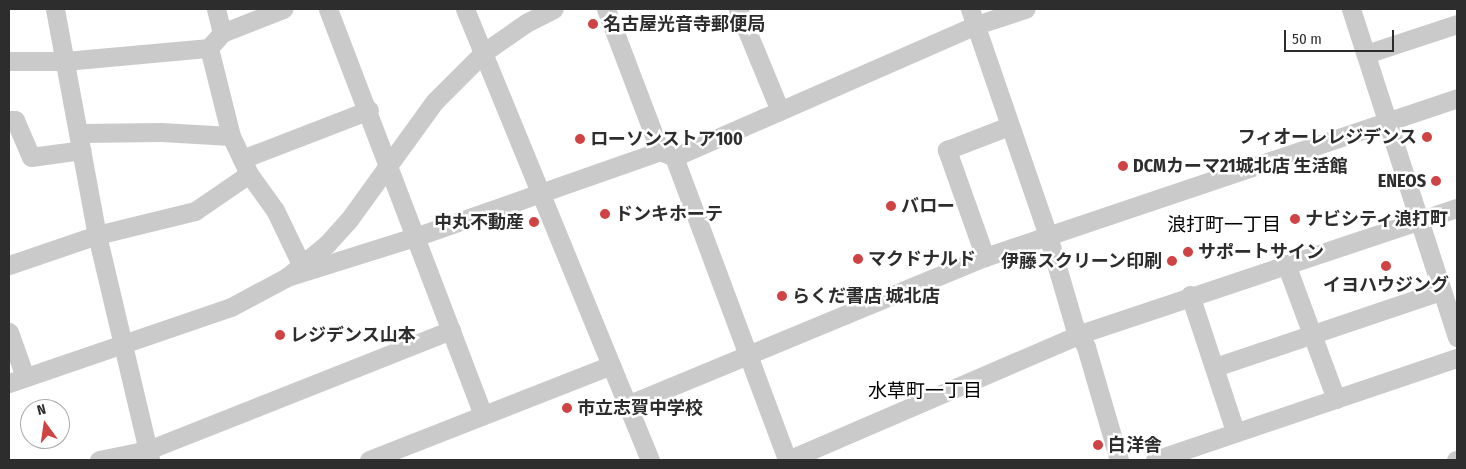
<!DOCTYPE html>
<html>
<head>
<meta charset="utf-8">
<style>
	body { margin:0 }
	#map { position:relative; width:1466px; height:469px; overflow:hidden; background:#fff; font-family:"Fira Sans Condensed","Noto Sans JP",sans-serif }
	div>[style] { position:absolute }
	.minor>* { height:19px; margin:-9.5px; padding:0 9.5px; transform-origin:9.5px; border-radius:9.5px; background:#cacaca }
	.dots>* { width:14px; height:14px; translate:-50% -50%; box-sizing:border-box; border:2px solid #fff; border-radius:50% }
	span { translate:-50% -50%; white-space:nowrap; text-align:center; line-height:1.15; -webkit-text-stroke:5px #fff; paint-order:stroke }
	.poi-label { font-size:18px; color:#2d2d2d; font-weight:700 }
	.left { translate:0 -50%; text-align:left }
	.right { translate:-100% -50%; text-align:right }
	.neighbourhood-label { font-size:19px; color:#000 }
	.frame { position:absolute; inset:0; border:10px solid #2d2d2d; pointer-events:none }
	.north { position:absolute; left:20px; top:399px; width:50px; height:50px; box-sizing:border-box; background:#fff; border:1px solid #ababab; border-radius:50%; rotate:346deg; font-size:14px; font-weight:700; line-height:20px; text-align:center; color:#2d2d2d }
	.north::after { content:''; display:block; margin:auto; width:18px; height:22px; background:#cf4344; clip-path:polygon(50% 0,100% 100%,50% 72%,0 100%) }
	.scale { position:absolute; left:1284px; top:30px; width:110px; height:22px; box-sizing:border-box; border:2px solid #2d2d2d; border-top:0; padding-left:6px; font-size:15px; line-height:18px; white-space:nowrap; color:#2d2d2d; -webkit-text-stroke:4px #fff; paint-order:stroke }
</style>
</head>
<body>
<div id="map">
	<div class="minor">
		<div style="left:55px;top:9px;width:230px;rotate:79.5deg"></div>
		<div style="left:97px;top:235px;width:231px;rotate:76.7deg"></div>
		<div style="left:216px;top:9px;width:25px;rotate:76deg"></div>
		<div style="left:222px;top:33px;width:20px;rotate:131deg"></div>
		<div style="left:209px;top:48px;width:91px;rotate:76deg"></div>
		<div style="left:231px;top:136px;width:42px;rotate:64.7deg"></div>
		<div style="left:249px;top:174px;width:44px;rotate:54.2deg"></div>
		<div style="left:275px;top:210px;width:62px;rotate:64.3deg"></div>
		<div style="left:328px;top:9px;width:434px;rotate:69.1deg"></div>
		<div style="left:465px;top:9px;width:487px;rotate:67.7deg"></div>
		<div style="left:606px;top:9px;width:152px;rotate:69.2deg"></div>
		<div style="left:738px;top:9px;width:110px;rotate:67.6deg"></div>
		<div style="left:970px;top:9px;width:240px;rotate:71deg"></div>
		<div style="left:1048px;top:236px;width:93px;rotate:73.7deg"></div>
		<div style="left:1074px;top:325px;width:25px;rotate:61deg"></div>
		<div style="left:1086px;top:347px;width:118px;rotate:73.7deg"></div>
		<div style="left:1351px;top:9px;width:345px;rotate:72.1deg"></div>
		<div style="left:222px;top:33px;width:66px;rotate:-21.5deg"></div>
		<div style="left:1366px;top:54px;width:96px;rotate:-18.2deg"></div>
		<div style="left:9px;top:61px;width:56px"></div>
		<div style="left:65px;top:61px;width:145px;rotate:-5.2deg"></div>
		<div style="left:9px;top:120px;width:6px"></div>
		<div style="left:15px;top:120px;width:40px;rotate:66.6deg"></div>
		<div style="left:31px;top:157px;width:51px;rotate:-7.8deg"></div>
		<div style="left:79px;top:133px;width:82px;rotate:-0.7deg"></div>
		<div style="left:161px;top:132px;width:70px;rotate:3.3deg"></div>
		<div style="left:674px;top:157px;width:330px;rotate:-23.6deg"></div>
		<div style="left:976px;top:25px;width:52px;rotate:-18.1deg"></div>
		<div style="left:242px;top:159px;width:136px;rotate:-21.1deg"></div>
		<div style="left:985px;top:257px;width:114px;rotate:-109.6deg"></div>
		<div style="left:947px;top:150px;width:66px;rotate:-21.2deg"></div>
		<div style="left:1286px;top:264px;width:144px;rotate:69.7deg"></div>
		<div style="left:9px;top:265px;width:93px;rotate:-18.8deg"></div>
		<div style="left:97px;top:235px;width:101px;rotate:-13.8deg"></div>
		<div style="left:195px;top:211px;width:65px;rotate:-34.4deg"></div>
		<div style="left:287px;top:277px;width:134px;rotate:-17.4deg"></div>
		<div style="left:415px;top:237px;width:260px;rotate:-19.3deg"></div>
		<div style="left:660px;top:151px;width:15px;rotate:23deg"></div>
		<div style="left:674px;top:157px;width:323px;rotate:69.5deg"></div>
		<div style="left:1190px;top:295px;width:143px;rotate:71.7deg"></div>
		<div style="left:9px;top:332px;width:48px;rotate:70.4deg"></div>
		<div style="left:1215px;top:367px;width:238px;rotate:-18.6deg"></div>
		<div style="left:9px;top:383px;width:235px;rotate:-18.9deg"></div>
		<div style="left:231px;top:307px;width:64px;rotate:-28.2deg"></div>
		<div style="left:287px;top:277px;width:52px;rotate:-39.5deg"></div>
		<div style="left:327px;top:244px;width:31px;rotate:-48deg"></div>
		<div style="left:348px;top:221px;width:148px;rotate:-54.1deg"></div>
		<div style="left:435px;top:101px;width:68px;rotate:-45deg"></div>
		<div style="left:483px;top:53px;width:52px;rotate:-34.9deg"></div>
		<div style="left:526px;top:23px;width:31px;rotate:-27deg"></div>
		<div style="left:627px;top:405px;width:387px;rotate:-22.5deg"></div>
		<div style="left:985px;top:257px;width:498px;rotate:-18.6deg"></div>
		<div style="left:99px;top:460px;width:50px;rotate:-11.5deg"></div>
		<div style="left:148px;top:450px;width:326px;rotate:-21.6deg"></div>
		<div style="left:369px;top:460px;width:260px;rotate:-21.4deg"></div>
		<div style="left:788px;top:460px;width:318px;rotate:-23.3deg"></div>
		<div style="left:1080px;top:334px;width:397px;rotate:-18.5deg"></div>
		<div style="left:1155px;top:460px;width:319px;rotate:-18.7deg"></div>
		<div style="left:1456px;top:460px;width:1px"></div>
	</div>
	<div class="dots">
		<div style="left:593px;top:24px;background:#cf4344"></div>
		<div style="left:1427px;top:137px;background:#cf4344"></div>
		<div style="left:580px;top:139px;background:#cf4344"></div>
		<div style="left:1123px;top:166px;background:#cf4344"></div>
		<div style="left:1436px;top:181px;background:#cf4344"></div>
		<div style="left:891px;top:206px;background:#cf4344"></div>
		<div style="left:605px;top:214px;background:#cf4344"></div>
		<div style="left:1295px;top:219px;background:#cf4344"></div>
		<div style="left:534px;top:222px;background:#cf4344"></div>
		<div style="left:1188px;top:252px;background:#cf4344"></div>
		<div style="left:858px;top:259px;background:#cf4344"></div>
		<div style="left:1172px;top:261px;background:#cf4344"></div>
		<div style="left:1386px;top:266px;background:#cf4344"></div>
		<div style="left:782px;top:296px;background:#cf4344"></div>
		<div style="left:280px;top:335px;background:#cf4344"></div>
		<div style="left:567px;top:408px;background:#cf4344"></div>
		<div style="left:1098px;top:445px;background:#cf4344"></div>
	</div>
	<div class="poi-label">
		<span class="left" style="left:603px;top:24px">名古屋光音寺郵便局</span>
		<span class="right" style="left:1417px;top:137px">フィオーレレジデンス</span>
		<span class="left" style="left:590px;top:139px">ローソンストア100</span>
		<span class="left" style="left:1133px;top:166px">DCMカーマ21城北店 生活館</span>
		<span class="right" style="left:1426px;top:181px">ENEOS</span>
		<span class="left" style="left:901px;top:206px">バロー</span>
		<span class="left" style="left:615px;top:214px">ドンキホーテ</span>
		<span class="left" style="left:1305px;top:219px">ナビシティ浪打町</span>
		<span class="right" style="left:524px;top:222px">中丸不動産</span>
		<span class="left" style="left:1198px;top:252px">サポートサイン</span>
		<span class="left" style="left:868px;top:259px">マクドナルド</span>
		<span class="right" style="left:1162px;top:261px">伊藤スクリーン印刷</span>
		<span style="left:1386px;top:285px">イヨハウジング</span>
		<span class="left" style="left:792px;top:296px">らくだ書店 城北店</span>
		<span class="left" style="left:290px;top:335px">レジデンス山本</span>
		<span class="left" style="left:577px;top:408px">市立志賀中学校</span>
		<span class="left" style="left:1108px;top:445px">白洋舎</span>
	</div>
	<div class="neighbourhood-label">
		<span style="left:1224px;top:225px">浪打町一丁目</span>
		<span style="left:925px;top:391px">水草町一丁目</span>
	</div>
	<div class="frame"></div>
	<div class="north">N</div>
	<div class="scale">50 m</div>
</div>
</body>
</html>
